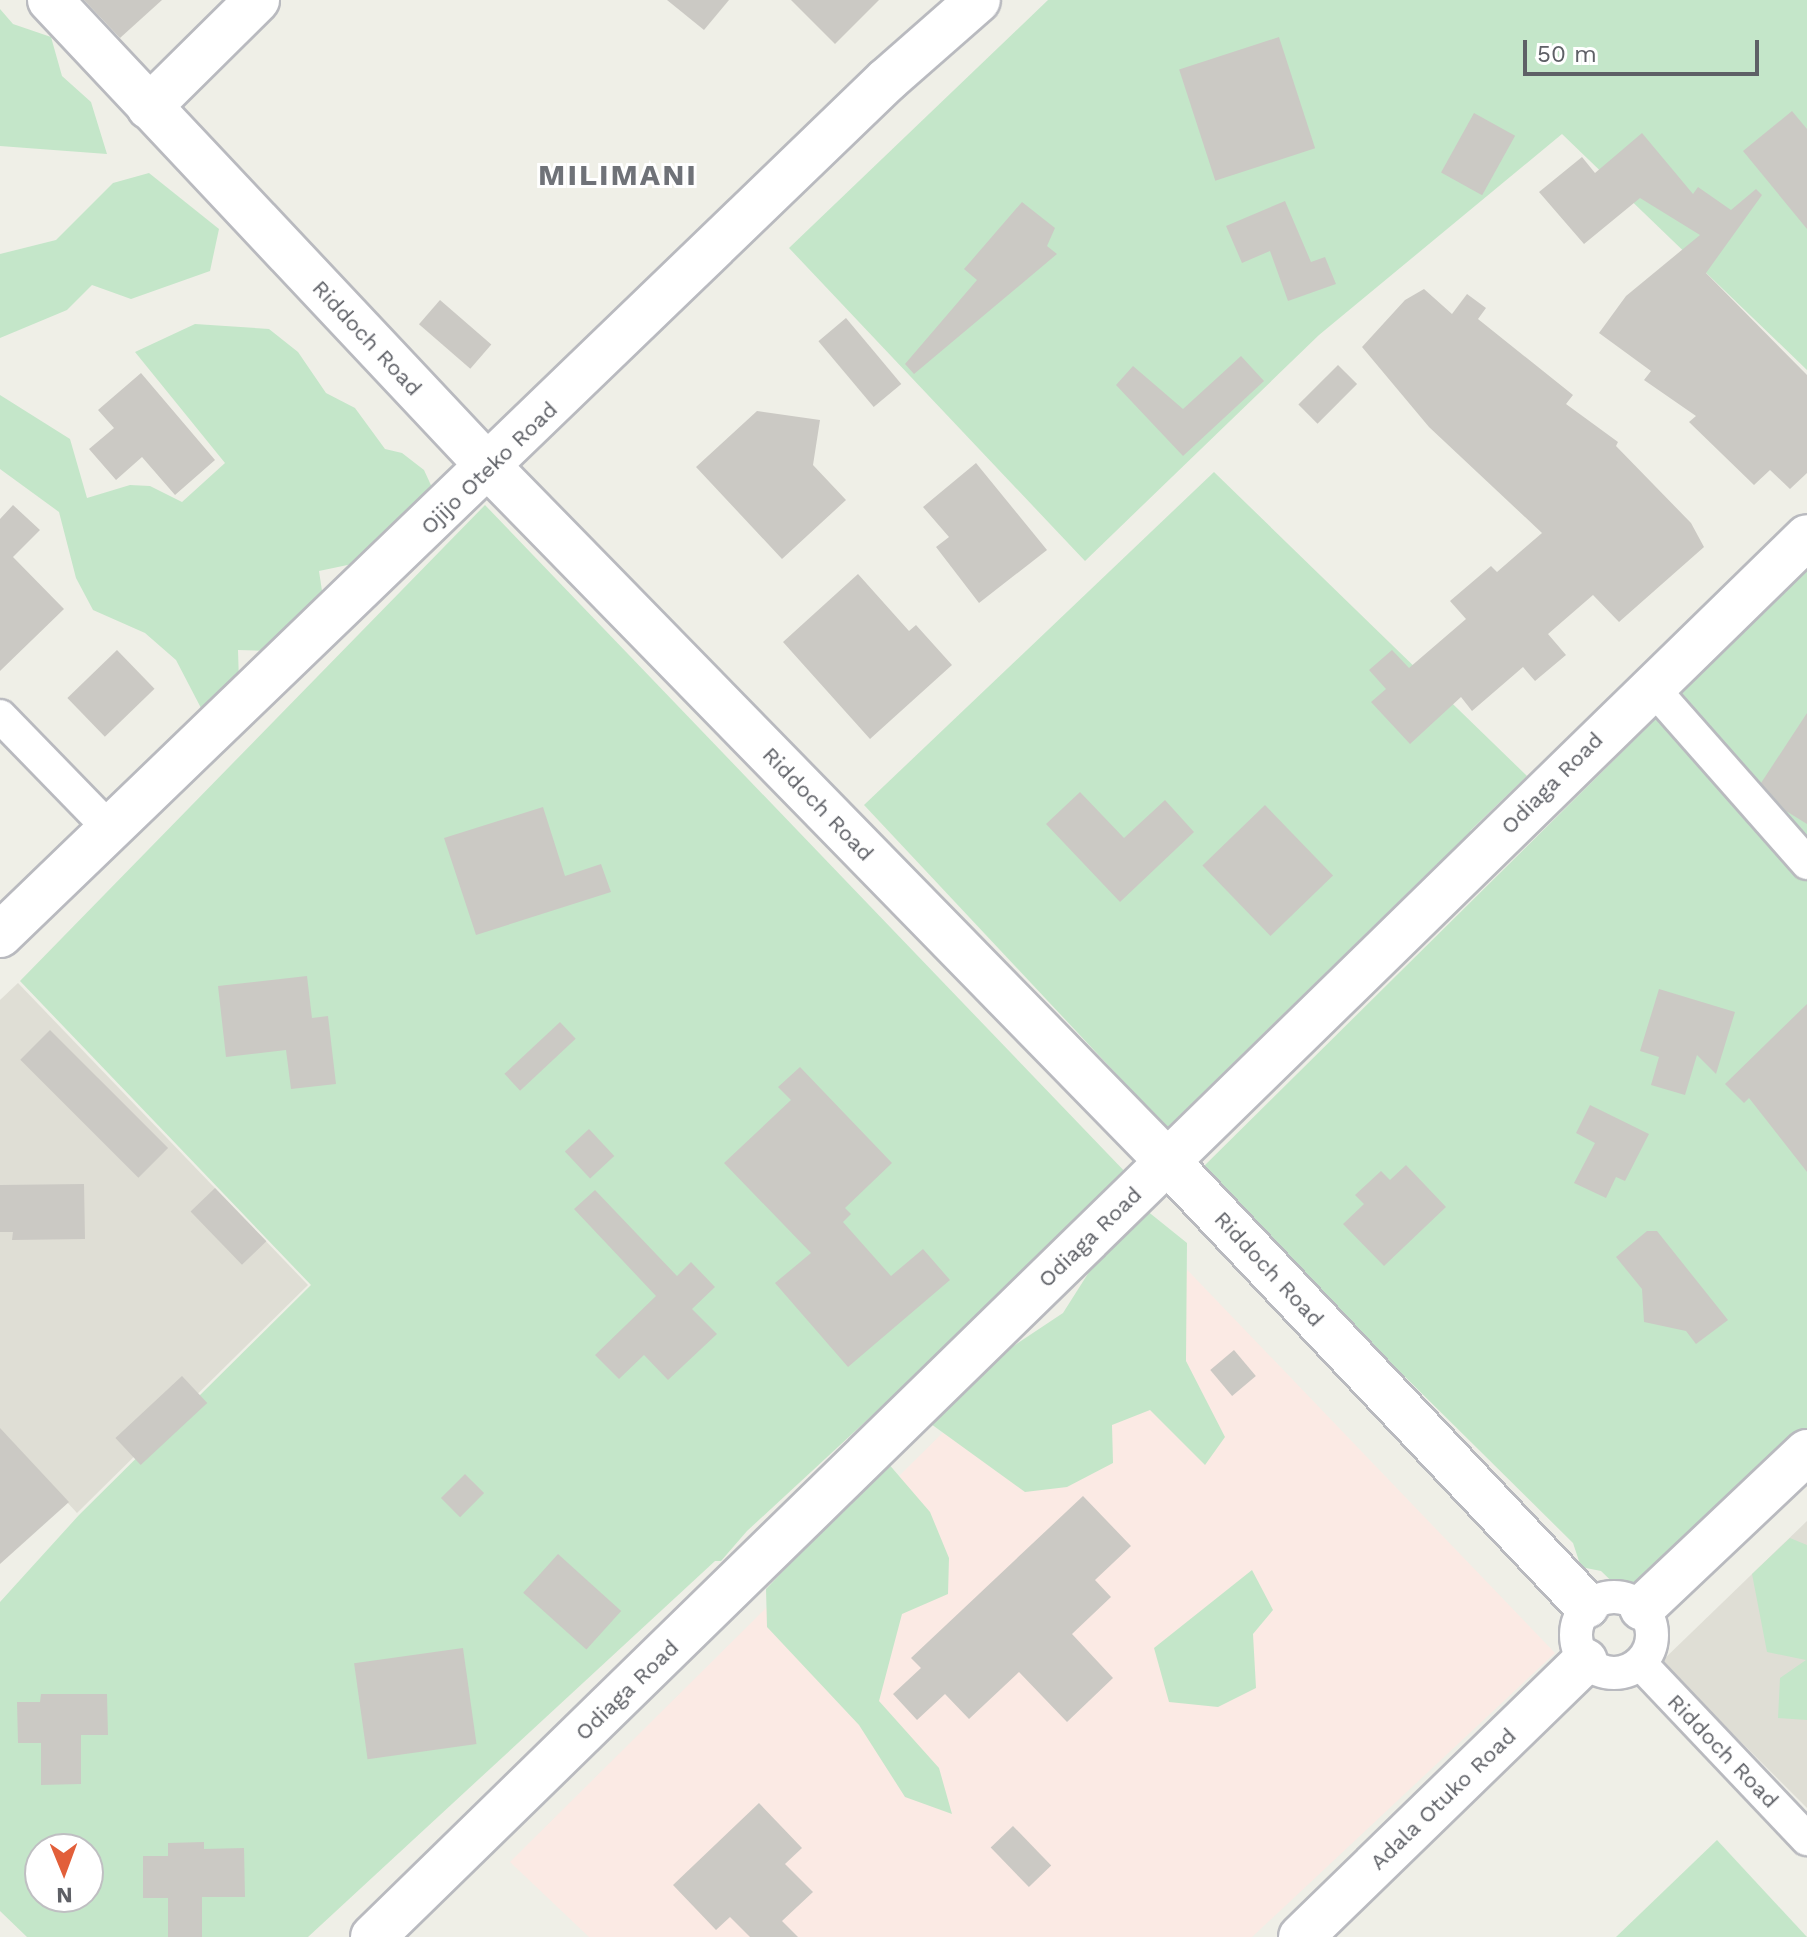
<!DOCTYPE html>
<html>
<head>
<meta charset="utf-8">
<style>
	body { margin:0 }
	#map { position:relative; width:1807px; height:1937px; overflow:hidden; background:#efefe7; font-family:"Work Sans",sans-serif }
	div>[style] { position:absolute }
	.education>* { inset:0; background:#dfded5 }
	.medical>* { inset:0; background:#fbeae4 }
	.green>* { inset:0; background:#c4e6c9 }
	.building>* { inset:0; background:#cbc9c4; transform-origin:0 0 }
	.roads { filter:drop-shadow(2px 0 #b9babf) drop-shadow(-2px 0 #b9babf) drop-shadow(0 2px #b9babf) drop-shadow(0 -2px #b9babf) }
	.street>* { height:32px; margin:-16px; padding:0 16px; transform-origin:16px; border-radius:16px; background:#fff }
	.street>.ring { margin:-16px; padding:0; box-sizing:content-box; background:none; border:32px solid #fff; border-radius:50% }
	.secondary>* { height:44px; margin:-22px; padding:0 22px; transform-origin:22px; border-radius:22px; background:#fff }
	span { translate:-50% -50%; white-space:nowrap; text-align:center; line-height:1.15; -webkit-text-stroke:6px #fff; paint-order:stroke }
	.street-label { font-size:22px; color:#5e6066 }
	.district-label { font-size:30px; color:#6f7278; font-weight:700; letter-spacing:2px }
	.north { position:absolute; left:24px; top:1833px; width:80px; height:80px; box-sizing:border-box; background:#fff; border:2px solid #bfbfc2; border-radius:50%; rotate:179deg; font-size:22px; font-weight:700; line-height:32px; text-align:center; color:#5e6066 }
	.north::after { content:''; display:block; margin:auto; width:28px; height:36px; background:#e25f3a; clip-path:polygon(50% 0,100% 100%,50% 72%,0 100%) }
	.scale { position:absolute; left:1523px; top:40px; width:236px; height:36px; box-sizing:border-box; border:4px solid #5e6066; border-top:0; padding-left:10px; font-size:24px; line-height:28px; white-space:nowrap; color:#5e6066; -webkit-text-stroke:6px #fff; paint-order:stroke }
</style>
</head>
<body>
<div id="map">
	<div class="education">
		<div style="clip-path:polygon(18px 983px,308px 1285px,77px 1513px,0 1429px,0 1000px)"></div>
		<div style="clip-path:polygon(1807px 1521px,1807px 1808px,1661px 1662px)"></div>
	</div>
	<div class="medical">
		<div style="clip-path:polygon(1148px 1229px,1555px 1653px,1252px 1937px,589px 1937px,510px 1862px)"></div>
	</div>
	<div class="green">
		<div style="clip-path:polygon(1048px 0,1807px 0,1807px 370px,1562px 134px,1319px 335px,1085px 561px,789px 248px)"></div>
		<div style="clip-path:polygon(0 9px,13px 24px,51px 37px,62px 76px,91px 102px,107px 154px,0 146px)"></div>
		<div style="clip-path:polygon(149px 173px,219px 229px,210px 271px,131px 299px,92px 285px,67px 310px,0 338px,0 254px,56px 240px,113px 183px)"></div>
		<div style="clip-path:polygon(195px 324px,269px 329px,298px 352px,326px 393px,355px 408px,385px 449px,402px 453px,424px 470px,435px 494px,357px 563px,319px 571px,324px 604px,272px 651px,238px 650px,239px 682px,201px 708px,176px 660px,145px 633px,93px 610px,76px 578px,59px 512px,0 469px,0 395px,70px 439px,87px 498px,130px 485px,150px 486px,182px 502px,225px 463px,135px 352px)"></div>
		<div style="clip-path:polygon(1214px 472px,1527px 776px,1471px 830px,1453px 863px,1437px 864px,1167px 1128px,864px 805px)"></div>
		<div style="clip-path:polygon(evenodd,485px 505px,1130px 1177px,747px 1531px,721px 1561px,715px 1561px,308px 1937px,27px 1937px,0 1911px,0 1602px,79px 1515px,311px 1285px,20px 981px,485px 505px,40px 1849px,88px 1849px,88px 1897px,40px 1897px,40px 1849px)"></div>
		<div style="clip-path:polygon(1807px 569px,1807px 1437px,1630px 1599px,1601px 1571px,1581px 1567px,1573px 1543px,1198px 1172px)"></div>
		<div style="clip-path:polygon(1146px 1210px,1187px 1243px,1186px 1361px,1225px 1437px,1205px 1465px,1150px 1410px,1112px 1425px,1113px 1463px,1067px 1487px,1025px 1492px,931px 1424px,988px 1363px,1063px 1313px,1103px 1250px)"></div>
		<div style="clip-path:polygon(887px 1462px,930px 1512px,949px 1558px,948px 1594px,902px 1614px,879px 1701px,939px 1768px,952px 1814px,905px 1797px,859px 1725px,767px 1627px,766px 1589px)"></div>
		<div style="clip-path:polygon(1790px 1538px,1807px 1545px,1807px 1720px,1778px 1718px,1780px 1678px,1806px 1660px,1767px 1652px,1752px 1574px)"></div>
		<div style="clip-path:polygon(1252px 1570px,1273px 1610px,1253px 1634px,1256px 1688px,1218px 1707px,1169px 1702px,1154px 1648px)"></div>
		<div style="clip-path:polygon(1717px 1840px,1807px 1937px,1616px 1937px)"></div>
	</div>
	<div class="building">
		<div style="clip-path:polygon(84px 0,162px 0,120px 38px)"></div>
		<div style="clip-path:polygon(667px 0,729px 0,704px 30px)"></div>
		<div style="clip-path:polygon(791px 0,879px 0,835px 44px)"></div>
		<div style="left:1279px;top:37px;width:117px;height:105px;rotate:72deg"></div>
		<div style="clip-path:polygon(1792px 111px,1807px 129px,1807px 229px,1743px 151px)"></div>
		<div style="left:1474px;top:113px;width:47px;height:68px;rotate:29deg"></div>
		<div style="clip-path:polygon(1642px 133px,1693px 194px,1698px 187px,1731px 210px,1756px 189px,1762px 195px,1706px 273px,1807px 375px,1807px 473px,1790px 489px,1770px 470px,1754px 485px,1689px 422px,1696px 416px,1644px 380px,1651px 371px,1599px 333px,1626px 296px,1700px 235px,1640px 198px,1584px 244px,1539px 192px,1582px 157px,1595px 173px)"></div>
		<div style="clip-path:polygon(1285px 201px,1311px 262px,1325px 257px,1336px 284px,1288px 301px,1270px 251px,1242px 263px,1226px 226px)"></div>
		<div style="clip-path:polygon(1022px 202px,1055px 228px,1047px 246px,1057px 254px,914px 374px,905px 364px,977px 280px,964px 269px)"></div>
		<div style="clip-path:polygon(1424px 289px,1452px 314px,1467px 294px,1486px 308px,1478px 319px,1573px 395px,1566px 404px,1618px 442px,1616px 446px,1691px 523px,1704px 547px,1619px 622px,1593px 595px,1548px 634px,1566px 655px,1535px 681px,1523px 667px,1472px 711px,1461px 697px,1410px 744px,1371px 702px,1386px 689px,1369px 670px,1392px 650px,1409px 668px,1466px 619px,1450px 601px,1491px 566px,1497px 572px,1542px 533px,1429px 427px,1362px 347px,1405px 300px)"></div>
		<div style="left:440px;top:300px;width:68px;height:32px;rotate:41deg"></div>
		<div style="left:846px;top:318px;width:86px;height:36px;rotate:50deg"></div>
		<div style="clip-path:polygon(1241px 356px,1264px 381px,1183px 456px,1116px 385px,1133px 366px,1183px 409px)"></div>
		<div style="left:1338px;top:365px;width:27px;height:56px;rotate:45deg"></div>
		<div style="clip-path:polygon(141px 373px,215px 460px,175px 495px,142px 457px,116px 480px,89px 449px,114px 428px,98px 410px)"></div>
		<div style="clip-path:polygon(757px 411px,820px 420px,813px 465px,846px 500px,782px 559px,696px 467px)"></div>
		<div style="clip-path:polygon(976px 463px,1047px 550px,979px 603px,936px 547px,949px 537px,923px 507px)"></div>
		<div style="clip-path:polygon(13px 505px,40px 530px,13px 557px,64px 609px,0 671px,0 519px)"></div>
		<div style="clip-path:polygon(858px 574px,909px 631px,916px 625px,952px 665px,870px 739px,783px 642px)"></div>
		<div style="left:117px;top:650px;width:54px;height:69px;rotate:46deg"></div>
		<div style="clip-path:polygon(1807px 713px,1807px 824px,1786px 811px,1761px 783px)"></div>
		<div style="clip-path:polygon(1080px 792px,1124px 838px,1165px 800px,1194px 832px,1120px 902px,1046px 824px)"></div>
		<div style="left:1265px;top:805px;width:98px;height:87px;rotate:46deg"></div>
		<div style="clip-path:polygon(543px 807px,565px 876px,601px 864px,611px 892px,476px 935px,444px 838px)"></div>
		<div style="clip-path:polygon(307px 976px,312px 1018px,328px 1016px,336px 1084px,291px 1089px,286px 1050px,226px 1057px,218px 986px)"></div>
		<div style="clip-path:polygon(1659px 989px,1735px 1012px,1716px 1074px,1697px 1055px,1685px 1095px,1651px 1085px,1659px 1057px,1640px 1051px)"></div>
		<div style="clip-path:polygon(1807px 1004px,1807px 1172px,1749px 1098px,1744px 1103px,1725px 1084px)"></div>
		<div style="left:560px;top:1022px;width:23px;height:76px;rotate:47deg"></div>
		<div style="left:50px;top:1030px;width:167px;height:42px;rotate:45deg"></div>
		<div style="clip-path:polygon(800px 1067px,892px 1163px,845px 1208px,851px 1214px,843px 1222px,891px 1276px,923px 1249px,950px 1280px,848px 1367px,775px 1283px,811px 1253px,724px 1163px,791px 1100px,778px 1087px)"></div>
		<div style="clip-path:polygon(1590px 1105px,1649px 1134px,1625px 1181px,1616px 1177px,1606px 1198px,1574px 1183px,1595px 1143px,1576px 1133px)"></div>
		<div style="left:589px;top:1129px;width:37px;height:33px;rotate:47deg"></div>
		<div style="clip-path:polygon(1406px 1165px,1446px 1207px,1384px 1266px,1343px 1224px,1364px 1204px,1355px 1195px,1381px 1171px,1390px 1180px)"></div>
		<div style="clip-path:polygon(84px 1184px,85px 1239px,12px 1240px,13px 1232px,0 1232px,0 1185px)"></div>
		<div style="left:215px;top:1188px;width:74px;height:34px;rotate:46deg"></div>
		<div style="clip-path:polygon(595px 1190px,677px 1276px,691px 1262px,715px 1287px,692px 1309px,717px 1334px,668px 1380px,644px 1355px,619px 1379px,595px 1355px,656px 1296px,574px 1209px)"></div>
		<div style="clip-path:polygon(1647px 1231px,1657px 1231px,1728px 1320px,1696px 1344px,1686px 1331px,1644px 1322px,1642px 1289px,1616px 1257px)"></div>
		<div style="left:1234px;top:1350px;width:34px;height:31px;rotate:50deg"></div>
		<div style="left:182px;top:1376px;width:37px;height:91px;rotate:47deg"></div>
		<div style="clip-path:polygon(0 1428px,69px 1502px,0 1564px)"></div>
		<div style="left:465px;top:1474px;width:27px;height:34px;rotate:45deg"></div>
		<div style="clip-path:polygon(1083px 1496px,1131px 1546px,1095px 1580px,1111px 1597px,1072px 1634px,1113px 1678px,1067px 1722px,1019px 1672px,969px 1719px,945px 1694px,917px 1720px,893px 1694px,921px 1668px,911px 1658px)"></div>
		<div style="left:558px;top:1554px;width:85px;height:52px;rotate:42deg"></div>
		<div style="left:463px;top:1648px;width:97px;height:110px;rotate:82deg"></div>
		<div style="clip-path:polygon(41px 1694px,107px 1694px,108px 1735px,81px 1735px,81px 1784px,41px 1785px,41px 1743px,18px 1743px,17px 1702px,40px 1702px)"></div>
		<div style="clip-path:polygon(759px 1803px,802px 1848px,785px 1864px,813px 1892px,782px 1921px,798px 1937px,750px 1937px,730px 1917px,716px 1930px,673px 1885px)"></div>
		<div style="left:1013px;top:1826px;width:55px;height:31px;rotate:46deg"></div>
		<div style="clip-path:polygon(204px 1842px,204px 1849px,244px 1848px,245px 1897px,202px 1897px,202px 1937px,168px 1937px,168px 1898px,143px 1898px,143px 1856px,168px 1856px,168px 1843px)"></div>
	</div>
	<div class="roads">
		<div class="street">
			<div style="left:1651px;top:686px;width:236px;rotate:48.6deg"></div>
			<div style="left:0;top:716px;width:158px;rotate:45.8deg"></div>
			<div class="ring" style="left:1576px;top:1597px;width:44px;height:44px"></div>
			<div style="left:1640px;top:1663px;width:243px;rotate:46.5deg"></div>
		</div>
		<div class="secondary">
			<div style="left:50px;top:0;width:642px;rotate:46.77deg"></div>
			<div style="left:490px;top:468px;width:970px;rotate:45.67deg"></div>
			<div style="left:1168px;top:1162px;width:610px;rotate:46.66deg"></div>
			<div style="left:149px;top:107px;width:152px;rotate:-44.7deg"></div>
			<div style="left:0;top:935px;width:1232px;rotate:-43.95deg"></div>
			<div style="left:887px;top:80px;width:121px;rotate:-41.3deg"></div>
			<div style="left:1642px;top:1608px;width:227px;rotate:-43.4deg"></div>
			<div style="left:373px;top:1937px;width:2004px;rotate:-44.31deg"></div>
			<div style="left:1301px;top:1937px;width:396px;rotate:-44.2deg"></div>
		</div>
	</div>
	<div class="street-label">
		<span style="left:367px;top:338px;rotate:47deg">Riddoch Road</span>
		<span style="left:489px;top:468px;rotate:-44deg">Ojijo Oteko Road</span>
		<span style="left:1552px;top:783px;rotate:-45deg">Odiaga Road</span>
		<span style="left:818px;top:804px;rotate:46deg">Riddoch Road</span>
		<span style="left:1090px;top:1237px;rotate:-44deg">Odiaga Road</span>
		<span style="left:1269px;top:1269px;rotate:47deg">Riddoch Road</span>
		<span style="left:627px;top:1690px;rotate:-44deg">Odiaga Road</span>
		<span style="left:1723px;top:1751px;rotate:46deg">Riddoch Road</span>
		<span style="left:1443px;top:1799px;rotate:-44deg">Adala Otuko Road</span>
	</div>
	<div class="district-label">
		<span style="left:618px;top:175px">MILIMANI</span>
	</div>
	<div class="north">N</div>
	<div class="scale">50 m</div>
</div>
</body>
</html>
